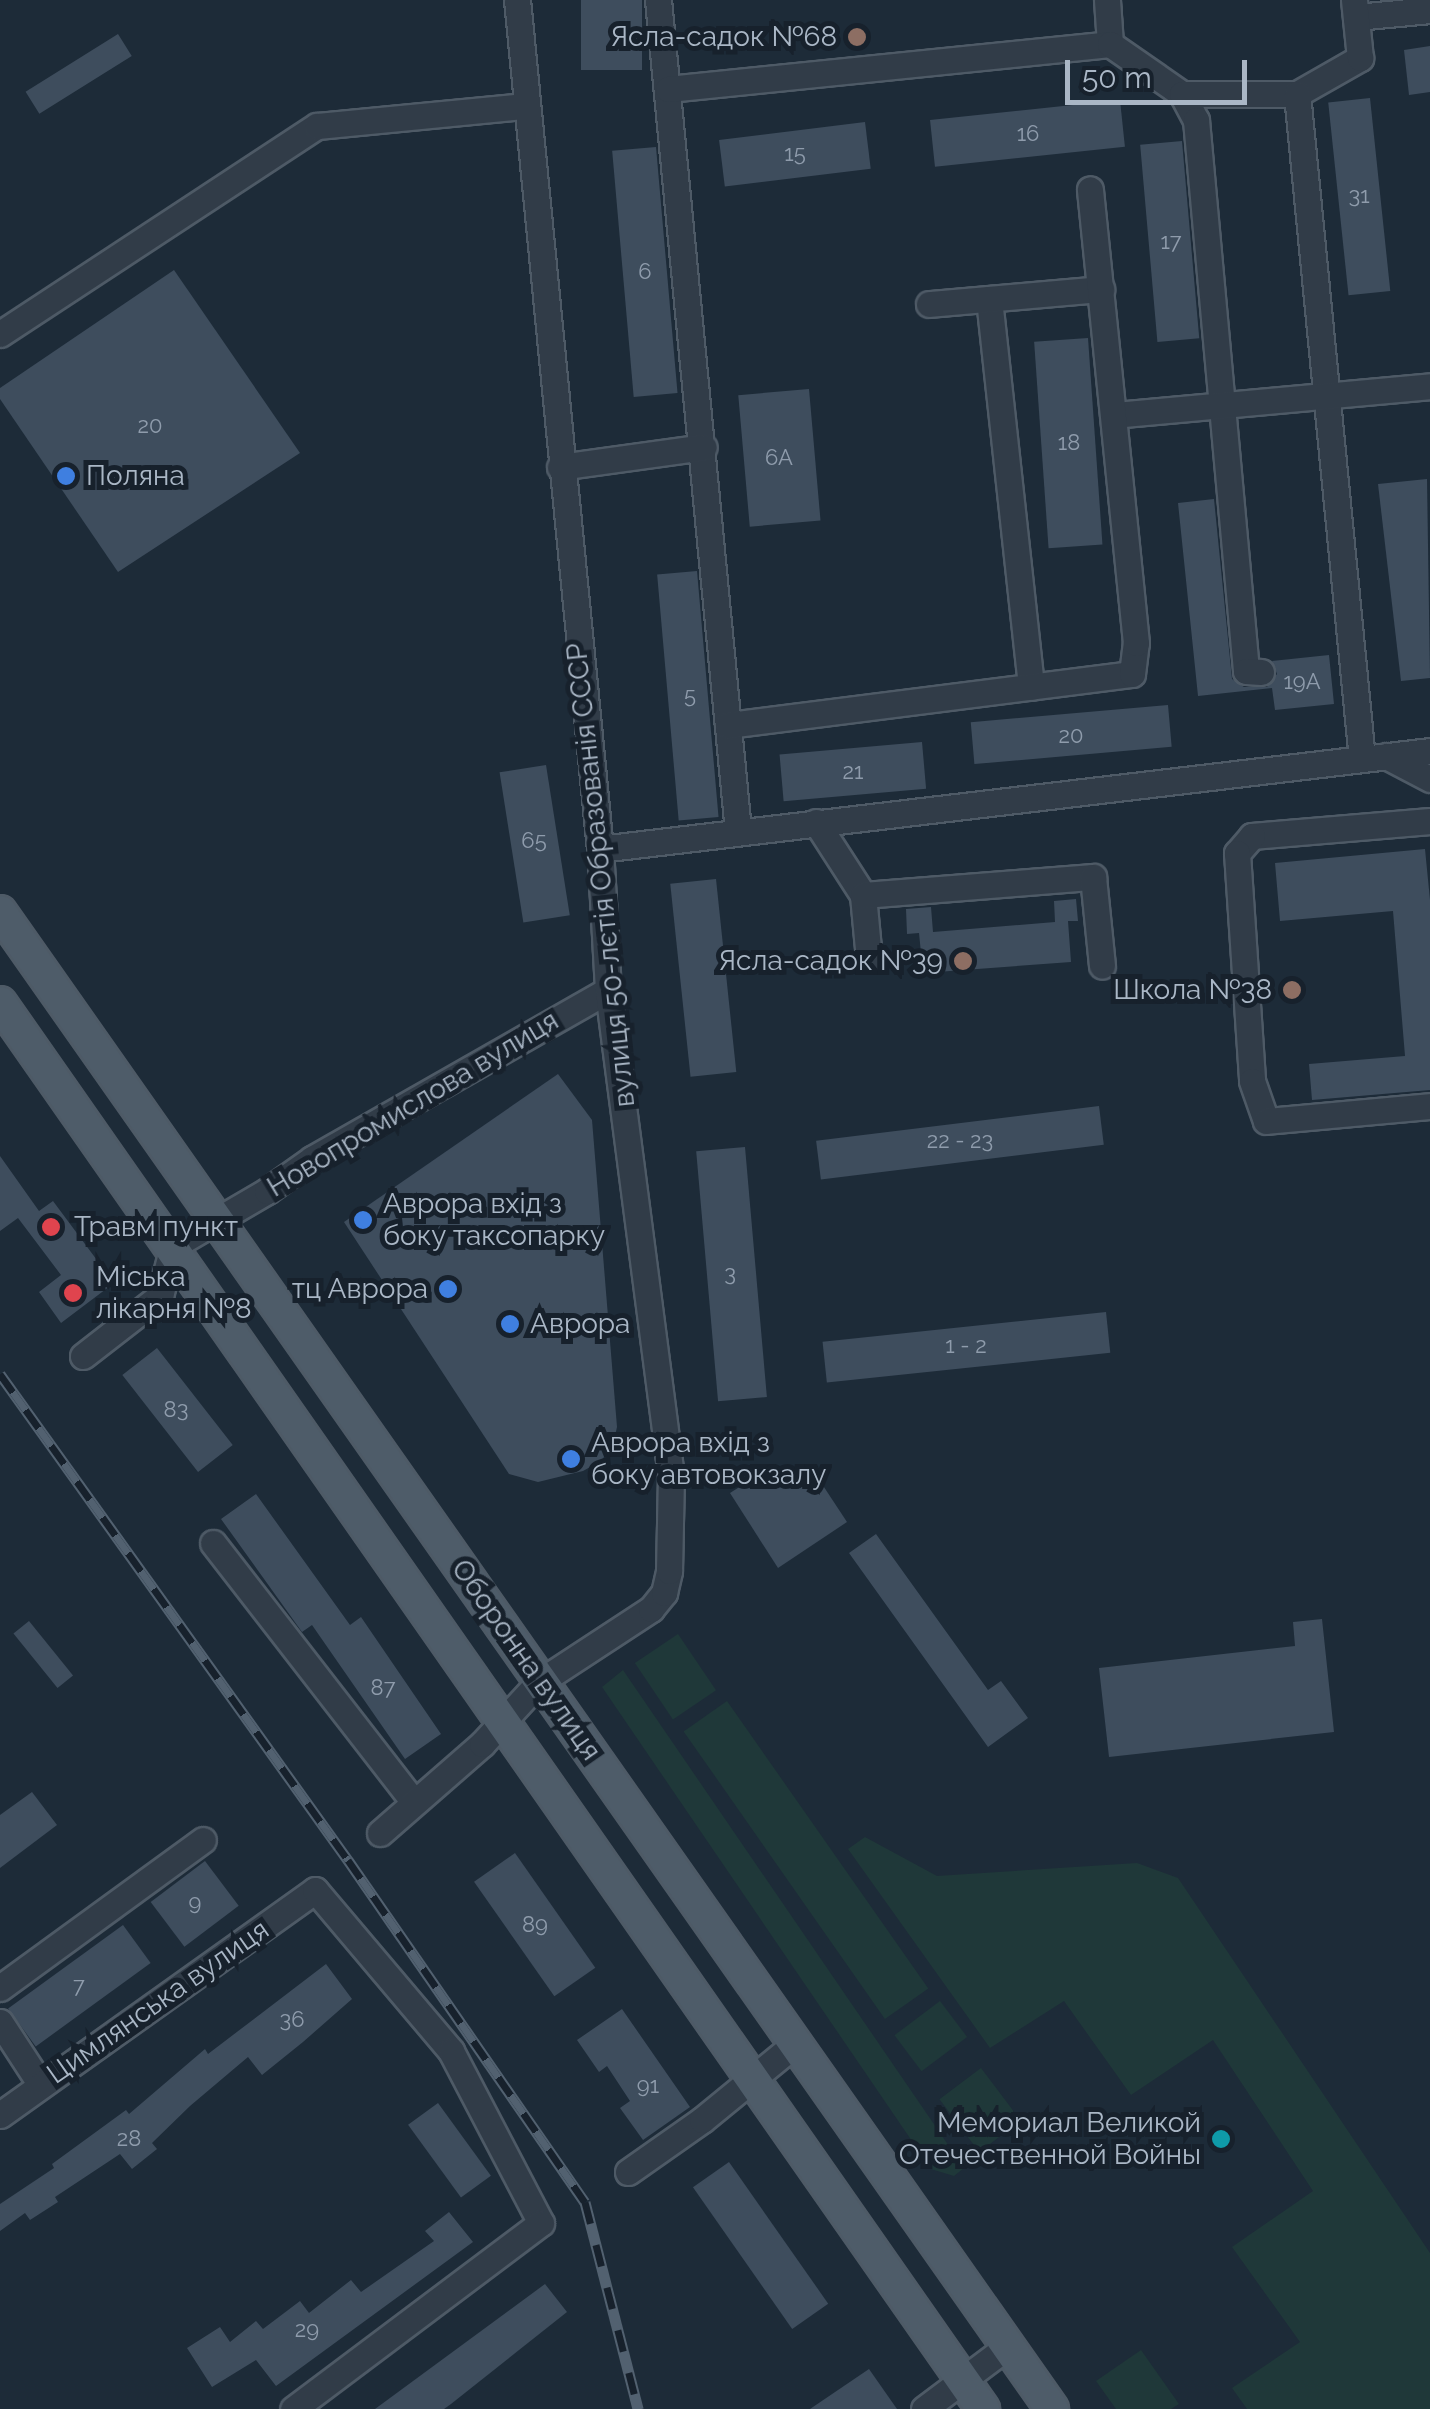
<!DOCTYPE html>
<html>
<head>
<meta charset="utf-8">
<style>
	body { margin:0 }
	#map { position:relative; width:1430px; height:2409px; overflow:hidden; background:#1d2b38; font-family:Raleway,sans-serif }
	div>[style] { position:absolute }
	.green>* { inset:0; background:#1f3839; transform-origin:0 0 }
	.building>* { inset:0; background:#3e4d5d; transform-origin:0 0 }
	.roads { filter:drop-shadow(2px 0 #4e5a66) drop-shadow(-2px 0 #4e5a66) drop-shadow(0 2px #4e5a66) drop-shadow(0 -2px #4e5a66) }
	.minor>* { height:25px; margin:-12.5px; padding:0 12.5px; transform-origin:12.5px; border-radius:12.5px; background:#313c48 }
	.major>* { height:32px; margin:-16px; padding:0 16px; transform-origin:16px; border-radius:16px; background:#4e5c69 }
	.rail>* { height:11px; margin-top:-5.5px; transform-origin:0; background:repeating-linear-gradient(90deg,#17212c 0 22px,#526170 0 44px); box-sizing:border-box; border-block:2px solid #526170 }
	.dots>* { width:28px; height:28px; translate:-50% -50%; box-sizing:border-box; border:5px solid #17212c; border-radius:50% }
	span { translate:-50% -50%; white-space:nowrap; text-align:center; line-height:1.15; -webkit-text-stroke:10px #17212c; paint-order:stroke }
	.number-label { font-size:22px; color:#8f9cac }
	.number-label span { -webkit-text-stroke-width:0 }
	.poi-label { font-size:28px; color:#aab7c6 }
	.right { translate:-100% -50%; text-align:right }
	.left { translate:0 -50%; text-align:left }
	.street-label { font-size:28px; color:#aab7c6 }
	.scale { position:absolute; left:1065px; top:60px; width:182px; height:45px; box-sizing:border-box; border:5px solid #aab7c6; border-top:0; padding-left:12px; font-size:30px; line-height:35px; white-space:nowrap; color:#aab7c6; -webkit-text-stroke:8px #17212c; paint-order:stroke }
</style>
</head>
<body>
<div id="map">
	<div class="green">
		<div style="left:678px;top:1634px;width:68px;height:52px;rotate:56deg"></div>
		<div style="clip-path:polygon(623px 1670px,964px 2168px,954px 2176px,931px 2169px,602px 1687px)"></div>
		<div style="left:727px;top:1701px;width:351px;height:53px;rotate:55deg"></div>
		<div style="clip-path:polygon(865px 1837px,937px 1876px,1137px 1863px,1178px 1878px,1430px 2253px,1430px 2409px,1247px 2409px,1232px 2388px,1300px 2342px,1232px 2247px,1313px 2191px,1213px 2040px,1131px 2095px,1064px 2001px,990px 2048px,848px 1849px)"></div>
		<div style="left:940px;top:2001px;width:45px;height:57px;rotate:53deg"></div>
		<div style="left:981px;top:2068px;width:66px;height:52px;rotate:53deg"></div>
		<div style="clip-path:polygon(1141px 2350px,1179px 2404px,1171px 2409px,1116px 2409px,1096px 2381px)"></div>
	</div>
	<div class="building">
		<div style="left:581px;top:0;width:61px;height:70px"></div>
		<div style="left:118px;top:34px;width:26px;height:109px;rotate:58deg"></div>
		<div style="clip-path:polygon(1430px 46px,1430px 92px,1409px 95px,1404px 50px)"></div>
		<div style="left:1370px;top:98px;width:194px;height:42px;rotate:84deg"></div>
		<div style="left:1120px;top:100px;width:47px;height:191px;rotate:84deg"></div>
		<div style="left:865px;top:122px;width:47px;height:147px;rotate:83deg"></div>
		<div style="left:1182px;top:141px;width:198px;height:42px;rotate:85deg"></div>
		<div style="left:656px;top:147px;width:247px;height:44px;rotate:85deg"></div>
		<div style="clip-path:polygon(174px 270px,300px 453px,118px 572px,0 399px,0 388px)"></div>
		<div style="left:1088px;top:338px;width:207px;height:54px;rotate:86deg"></div>
		<div style="left:809px;top:389px;width:132px;height:71px;rotate:85deg"></div>
		<div style="clip-path:polygon(1427px 479px,1430px 678px,1401px 681px,1378px 484px)"></div>
		<div style="clip-path:polygon(1214px 499px,1232px 679px,1244px 687px,1267px 687px,1277px 674px,1272px 661px,1329px 655px,1334px 704px,1275px 710px,1272px 688px,1198px 696px,1178px 503px)"></div>
		<div style="left:697px;top:571px;width:247px;height:40px;rotate:85deg"></div>
		<div style="left:1168px;top:705px;width:42px;height:198px;rotate:85deg"></div>
		<div style="left:922px;top:742px;width:47px;height:143px;rotate:85deg"></div>
		<div style="left:546px;top:765px;width:152px;height:47px;rotate:81deg"></div>
		<div style="clip-path:polygon(1425px 849px,1430px 900px,1430px 1090px,1312px 1100px,1309px 1064px,1405px 1056px,1393px 911px,1280px 921px,1275px 863px)"></div>
		<div style="left:716px;top:879px;width:194px;height:46px;rotate:84deg"></div>
		<div style="clip-path:polygon(1076px 899px,1078px 921px,1068px 921px,1071px 962px,923px 973px,919px 933px,907px 934px,906px 909px,931px 907px,933px 932px,1055px 922px,1054px 901px)"></div>
		<div style="clip-path:polygon(558px 1074px,592px 1120px,617px 1427px,613px 1445px,601px 1461px,583px 1471px,538px 1482px,509px 1474px,344px 1222px)"></div>
		<div style="left:1099px;top:1106px;width:39px;height:285px;rotate:83deg"></div>
		<div style="left:745px;top:1147px;width:251px;height:49px;rotate:85deg"></div>
		<div style="clip-path:polygon(0 1156px,39px 1211px,53px 1201px,114px 1283px,61px 1323px,39px 1292px,61px 1275px,18px 1218px,0 1231px)"></div>
		<div style="left:1106px;top:1312px;width:41px;height:285px;rotate:84deg"></div>
		<div style="left:157px;top:1348px;width:123px;height:44px;rotate:52deg"></div>
		<div style="clip-path:polygon(818px 1478px,847px 1522px,778px 1568px,730px 1493px,741px 1486px)"></div>
		<div style="clip-path:polygon(256px 1494px,350px 1625px,361px 1617px,441px 1734px,405px 1759px,312px 1625px,302px 1632px,221px 1519px)"></div>
		<div style="clip-path:polygon(876px 1534px,988px 1690px,1001px 1681px,1028px 1718px,988px 1747px,849px 1553px)"></div>
		<div style="clip-path:polygon(1322px 1619px,1334px 1732px,1109px 1757px,1099px 1668px,1295px 1646px,1293px 1622px)"></div>
		<div style="left:29px;top:1621px;width:70px;height:20px;rotate:51deg"></div>
		<div style="clip-path:polygon(32px 1792px,57px 1825px,0 1868px,0 1815px)"></div>
		<div style="left:515px;top:1853px;width:140px;height:50px;rotate:55deg"></div>
		<div style="left:205px;top:1861px;width:56px;height:68px;rotate:53deg"></div>
		<div style="left:123px;top:1925px;width:47px;height:142px;rotate:54deg"></div>
		<div style="clip-path:polygon(326px 1964px,352px 1999px,303px 2042px,262px 2075px,248px 2057px,190px 2106px,152px 2143px,157px 2149px,132px 2169px,120px 2154px,55px 2197px,58px 2202px,30px 2220px,25px 2213px,0 2231px,0 2204px,54px 2168px,52px 2164px,126px 2110px,129px 2114px,205px 2049px,208px 2054px)"></div>
		<div style="clip-path:polygon(622px 2009px,690px 2107px,643px 2140px,620px 2108px,630px 2101px,607px 2066px,599px 2072px,577px 2040px)"></div>
		<div style="left:438px;top:2103px;width:90px;height:37px;rotate:54deg"></div>
		<div style="left:729px;top:2162px;width:173px;height:44px;rotate:55deg"></div>
		<div style="clip-path:polygon(449px 2212px,473px 2242px,276px 2386px,256px 2360px,212px 2387px,187px 2348px,220px 2327px,230px 2342px,256px 2321px,263px 2329px,300px 2301px,309px 2313px,351px 2280px,361px 2292px,434px 2241px,425px 2231px)"></div>
		<div style="clip-path:polygon(545px 2284px,567px 2312px,451px 2404px,444px 2409px,375px 2409px)"></div>
		<div style="clip-path:polygon(869px 2369px,897px 2409px,810px 2409px)"></div>
	</div>
	<div class="roads">
		<div class="minor">
			<div style="left:658px;top:0;width:835px;rotate:84.5deg"></div>
			<div style="left:1107px;top:0;width:44px;rotate:86.1deg"></div>
			<div style="left:1356px;top:17px;width:74px;rotate:-5.4deg"></div>
			<div style="left:668px;top:89px;width:444px;rotate:-5.8deg"></div>
			<div style="left:1110px;top:44px;width:88px;rotate:34.8deg"></div>
			<div style="left:1182px;top:94px;width:30px;rotate:62deg"></div>
			<div style="left:1196px;top:120px;width:553px;rotate:84.81deg"></div>
			<div style="left:1246px;top:671px;width:15px;rotate:4deg"></div>
			<div style="left:1182px;top:94px;width:115px"></div>
			<div style="left:1297px;top:94px;width:73px;rotate:-29.7deg"></div>
			<div style="left:1360px;top:58px;width:58px;rotate:-95.9deg"></div>
			<div style="left:1297px;top:94px;width:668px;rotate:84.42deg"></div>
			<div style="left:989px;top:299px;width:390px;rotate:83.8deg"></div>
			<div style="left:929px;top:304px;width:173px;rotate:-5deg"></div>
			<div style="left:0;top:334px;width:379px;rotate:-33.3deg"></div>
			<div style="left:317px;top:126px;width:210px;rotate:-5.5deg"></div>
			<div style="left:1114px;top:415px;width:317px;rotate:-5.2deg"></div>
			<div style="left:560px;top:467px;width:145px;rotate:-7.9deg"></div>
			<div style="left:728px;top:725px;width:407px;rotate:-7.2deg"></div>
			<div style="left:1132px;top:674px;width:31px;rotate:-83deg"></div>
			<div style="left:1136px;top:643px;width:456px;rotate:-95.8deg"></div>
			<div style="left:1386px;top:756px;width:50px;rotate:27.6deg"></div>
			<div style="left:1430px;top:821px;width:179px;rotate:175.2deg"></div>
			<div style="left:1252px;top:836px;width:23px;rotate:131deg"></div>
			<div style="left:1237px;top:853px;width:228px;rotate:86.2deg"></div>
			<div style="left:1252px;top:1081px;width:42px;rotate:70.7deg"></div>
			<div style="left:1266px;top:1121px;width:165px;rotate:-5.2deg"></div>
			<div style="left:816px;top:822px;width:87px;rotate:57.2deg"></div>
			<div style="left:600px;top:849px;width:836px;rotate:-6.73deg"></div>
			<div style="left:869px;top:959px;width:64px;rotate:-95.4deg"></div>
			<div style="left:863px;top:895px;width:231px;rotate:-4.5deg"></div>
			<div style="left:1093px;top:877px;width:89px;rotate:84.2deg"></div>
			<div style="left:83px;top:1356px;width:98px;rotate:-37.9deg"></div>
			<div style="left:160px;top:1296px;width:52px;rotate:-75.4deg"></div>
			<div style="left:173px;top:1246px;width:109px;rotate:-30.3deg"></div>
			<div style="left:267px;top:1191px;width:55px;rotate:-35.4deg"></div>
			<div style="left:312px;top:1159px;width:341px;rotate:-29.7deg"></div>
			<div style="left:213px;top:1543px;width:328px;rotate:52.2deg"></div>
			<div style="left:380px;top:1833px;width:135px;rotate:-41.1deg"></div>
			<div style="left:482px;top:1744px;width:83px;rotate:-47.4deg"></div>
			<div style="left:538px;top:1683px;width:135px;rotate:-33.2deg"></div>
			<div style="left:651px;top:1609px;width:21px;rotate:-51deg"></div>
			<div style="left:664px;top:1593px;width:23px;rotate:-77deg"></div>
			<div style="left:669px;top:1571px;width:95px;rotate:-88.8deg"></div>
			<div style="left:671px;top:1476px;width:490px;rotate:-97.4deg"></div>
			<div style="left:608px;top:990px;width:141px;rotate:-93.2deg"></div>
			<div style="left:600px;top:849px;width:853px;rotate:-95.58deg"></div>
			<div style="left:0;top:1988px;width:251px;rotate:-36.1deg"></div>
			<div style="left:0;top:2022px;width:75px;rotate:56.9deg"></div>
			<div style="left:0;top:2115px;width:387px;rotate:-35.5deg"></div>
			<div style="left:315px;top:1890px;width:211px;rotate:49.8deg"></div>
			<div style="left:451px;top:2051px;width:194px;rotate:62.4deg"></div>
			<div style="left:541px;top:2223px;width:310px;rotate:143.1deg"></div>
			<div style="left:628px;top:2172px;width:90px;rotate:-35.1deg"></div>
			<div style="left:702px;top:2120px;width:122px;rotate:-39.3deg"></div>
			<div style="left:924px;top:2409px;width:105px;rotate:-36.9deg"></div>
		</div>
		<div class="major">
			<div style="left:0;top:912px;width:1830px;rotate:54.9deg"></div>
			<div style="left:0;top:1003px;width:1716px;rotate:55.04deg"></div>
		</div>
	</div>
	<div class="rail">
		<div style="left:0;top:1374px;width:598px;rotate:54.4deg"></div>
		<div style="left:348px;top:1860px;width:416px;rotate:55.3deg"></div>
		<div style="left:585px;top:2202px;width:214px;rotate:75.6deg"></div>
	</div>
	<div class="dots">
		<div style="left:857px;top:37px;background:#8d6e63"></div>
		<div style="left:66px;top:476px;background:#3f7fe0"></div>
		<div style="left:963px;top:961px;background:#8d6e63"></div>
		<div style="left:1292px;top:990px;background:#8d6e63"></div>
		<div style="left:363px;top:1220px;background:#3f7fe0"></div>
		<div style="left:51px;top:1227px;background:#e0444e"></div>
		<div style="left:448px;top:1289px;background:#3f7fe0"></div>
		<div style="left:73px;top:1293px;background:#e0444e"></div>
		<div style="left:510px;top:1324px;background:#3f7fe0"></div>
		<div style="left:571px;top:1459px;background:#3f7fe0"></div>
		<div style="left:1221px;top:2139px;background:#0f9aa8"></div>
	</div>
	<div class="number-label">
		<span style="left:1028px;top:134px">16</span>
		<span style="left:795px;top:154px">15</span>
		<span style="left:1359px;top:196px">31</span>
		<span style="left:1171px;top:242px">17</span>
		<span style="left:645px;top:272px">6</span>
		<span style="left:150px;top:426px">20</span>
		<span style="left:1069px;top:443px">18</span>
		<span style="left:779px;top:458px">6А</span>
		<span style="left:1302px;top:682px">19А</span>
		<span style="left:690px;top:696px">5</span>
		<span style="left:1071px;top:736px">20</span>
		<span style="left:853px;top:772px">21</span>
		<span style="left:534px;top:841px">65</span>
		<span style="left:960px;top:1141px">22 - 23</span>
		<span style="left:730px;top:1274px">3</span>
		<span style="left:966px;top:1346px">1 - 2</span>
		<span style="left:176px;top:1410px">83</span>
		<span style="left:383px;top:1688px">87</span>
		<span style="left:195px;top:1903px">9</span>
		<span style="left:535px;top:1925px">89</span>
		<span style="left:79px;top:1986px">7</span>
		<span style="left:292px;top:2020px">36</span>
		<span style="left:648px;top:2086px">91</span>
		<span style="left:129px;top:2139px">28</span>
		<span style="left:307px;top:2330px">29</span>
	</div>
	<div class="poi-label">
		<span class="right" style="left:837px;top:37px">Ясла-садок №68</span>
		<span class="left" style="left:86px;top:476px">Поляна</span>
		<span class="right" style="left:943px;top:961px">Ясла-садок №39</span>
		<span class="right" style="left:1272px;top:990px">Школа №38</span>
		<span class="left" style="left:383px;top:1220px">Аврора вхід з<br>боку таксопарку</span>
		<span class="left" style="left:74px;top:1227px">Травм пункт</span>
		<span class="left" style="left:96px;top:1293px">Міська<br>лікарня №8</span>
		<span class="right" style="left:428px;top:1289px">тц Аврора</span>
		<span class="left" style="left:530px;top:1324px">Аврора</span>
		<span class="left" style="left:591px;top:1459px">Аврора вхід з<br>боку автовокзалу</span>
		<span class="right" style="left:1201px;top:2139px">Мемориал Великой<br>Отечественной Войны</span>
	</div>
	<div class="street-label">
		<span style="left:601px;top:875px;rotate:-96deg">вулиця 50-лєтія Образованія СССР</span>
		<span style="left:413px;top:1104px;rotate:-31deg">Новопромислова вулиця</span>
		<span style="left:526px;top:1660px;rotate:55deg">Оборонна вулиця</span>
		<span style="left:158px;top:2002px;rotate:-35deg">Цимлянська вулиця</span>
	</div>
	<div class="scale">50 m</div>
</div>
</body>
</html>
